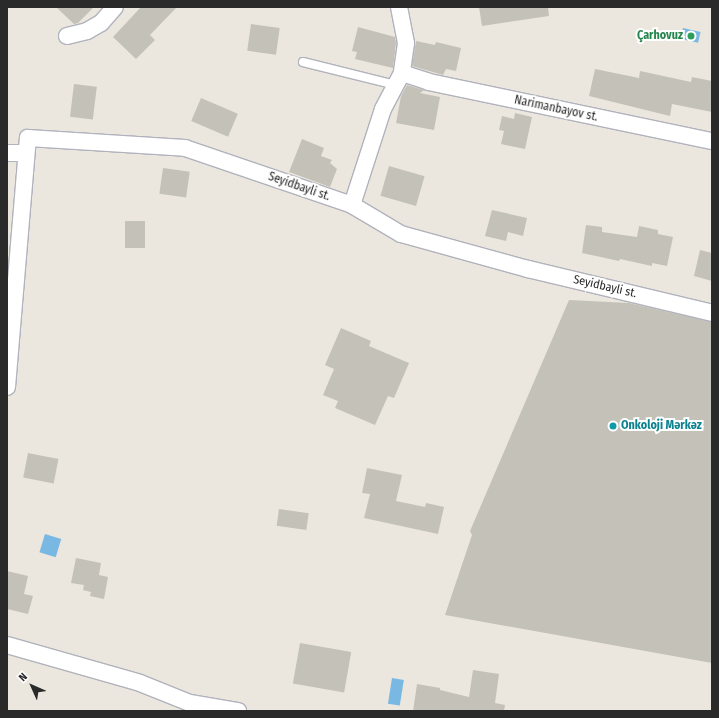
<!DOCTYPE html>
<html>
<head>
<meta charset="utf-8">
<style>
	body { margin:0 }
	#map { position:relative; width:719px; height:718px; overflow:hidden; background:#ebe7de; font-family:"Fira Sans Condensed",sans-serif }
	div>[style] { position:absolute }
	.water>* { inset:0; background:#7ab8e4; transform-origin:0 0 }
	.building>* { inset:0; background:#c4c1b9; transform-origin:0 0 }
	.roads { filter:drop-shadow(1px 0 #b1b2bd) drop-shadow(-1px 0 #b1b2bd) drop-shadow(0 1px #b1b2bd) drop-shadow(0 -1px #b1b2bd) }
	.service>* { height:8px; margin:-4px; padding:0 4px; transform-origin:4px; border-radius:4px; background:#fff }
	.minor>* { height:16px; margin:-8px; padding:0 8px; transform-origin:8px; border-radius:8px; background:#fff }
	.dots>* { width:11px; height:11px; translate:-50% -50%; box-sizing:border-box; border:2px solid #fff; border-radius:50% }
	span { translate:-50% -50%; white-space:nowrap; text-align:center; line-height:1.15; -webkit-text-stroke:4px #fff; paint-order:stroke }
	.leisure-label { font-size:12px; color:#27864d; font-weight:700 }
	.right { translate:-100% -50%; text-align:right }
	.street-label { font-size:12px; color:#2a2a2a }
	.culture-label { font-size:12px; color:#0d838f; font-weight:700 }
	.left { translate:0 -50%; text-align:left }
	.frame { position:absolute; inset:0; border:8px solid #2a2a2a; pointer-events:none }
	.north { position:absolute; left:12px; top:666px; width:40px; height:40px; -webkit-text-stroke:3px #fff; paint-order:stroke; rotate:315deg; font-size:11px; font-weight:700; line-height:16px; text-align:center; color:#2a2a2a }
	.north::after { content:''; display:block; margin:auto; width:14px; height:18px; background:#2a2a2a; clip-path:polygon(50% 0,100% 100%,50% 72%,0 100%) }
</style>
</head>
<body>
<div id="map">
	<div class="water">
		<div style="left:683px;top:28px;width:18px;height:11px;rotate:13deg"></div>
		<div style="left:45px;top:534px;width:17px;height:19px;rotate:17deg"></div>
		<div style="left:392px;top:678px;width:12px;height:26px;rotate:9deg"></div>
	</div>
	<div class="building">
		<div style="clip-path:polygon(56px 7px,94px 7px,78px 23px,74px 24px)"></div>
		<div style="clip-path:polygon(141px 7px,177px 7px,150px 35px,155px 40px,136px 59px,113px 37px)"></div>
		<div style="clip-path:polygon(479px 7px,548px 7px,549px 16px,482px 26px)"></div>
		<div style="left:251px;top:24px;width:29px;height:27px;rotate:8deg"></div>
		<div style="clip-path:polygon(358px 27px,395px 37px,396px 43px,393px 68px,355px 59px,357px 52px,352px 51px)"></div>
		<div style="clip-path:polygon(416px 41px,435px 45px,436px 42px,461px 48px,456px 71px,446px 69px,443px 75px,412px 66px)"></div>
		<div style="clip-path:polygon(595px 69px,639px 78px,640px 71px,691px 82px,692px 77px,712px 81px,712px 112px,672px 104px,670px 116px,589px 96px)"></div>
		<div style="left:74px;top:84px;width:23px;height:33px;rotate:7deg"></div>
		<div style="clip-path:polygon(407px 85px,424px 90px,420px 93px,440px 97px,434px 130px,396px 123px,401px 96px)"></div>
		<div style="left:201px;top:98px;width:40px;height:25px;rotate:23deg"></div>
		<div style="clip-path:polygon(515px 113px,532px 117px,525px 149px,501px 144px,504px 131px,499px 130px,502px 116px,514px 119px)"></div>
		<div style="clip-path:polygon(302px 139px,324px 148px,321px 156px,332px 160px,330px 163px,337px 169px,330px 187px,289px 172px)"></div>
		<div style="left:389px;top:166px;width:37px;height:31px;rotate:16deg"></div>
		<div style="left:163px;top:168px;width:27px;height:26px;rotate:8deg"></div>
		<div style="clip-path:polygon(492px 210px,527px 218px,523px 236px,508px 232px,506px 241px,485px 236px)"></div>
		<div style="left:125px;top:221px;width:20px;height:27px"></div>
		<div style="clip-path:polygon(586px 225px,602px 227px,602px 232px,637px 237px,639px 226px,658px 230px,658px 234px,673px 237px,667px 266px,652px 263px,652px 266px,620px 259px,619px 261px,582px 253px)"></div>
		<div style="clip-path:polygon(700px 250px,712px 253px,712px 281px,694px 276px)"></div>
		<div style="clip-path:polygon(569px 300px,629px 303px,712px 322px,712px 663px,445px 615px,472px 535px,470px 531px)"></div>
		<div style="clip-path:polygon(341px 328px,371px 341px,369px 346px,409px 363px,394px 398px,388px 396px,375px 425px,335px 408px,338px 401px,323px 395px,334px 369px,325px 365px)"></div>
		<div style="left:28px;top:453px;width:31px;height:25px;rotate:11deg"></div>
		<div style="clip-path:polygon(367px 468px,402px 475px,396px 501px,425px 507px,426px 503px,444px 507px,438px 534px,364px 518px,370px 494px,362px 493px)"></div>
		<div style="left:279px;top:509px;width:30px;height:17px;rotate:8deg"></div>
		<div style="clip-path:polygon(76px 558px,101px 563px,99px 575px,108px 577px,104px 599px,90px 596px,91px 592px,83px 590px,84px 585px,71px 583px)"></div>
		<div style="clip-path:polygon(7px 571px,28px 576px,24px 594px,33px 596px,28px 614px,7px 609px)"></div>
		<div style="left:300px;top:643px;width:52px;height:41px;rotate:10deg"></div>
		<div style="clip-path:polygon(473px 670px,499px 674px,495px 703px,505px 705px,504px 711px,413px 711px,417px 684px,440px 688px,440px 690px,469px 697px)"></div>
	</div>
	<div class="roads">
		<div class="service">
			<div style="left:303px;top:62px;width:96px;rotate:13.9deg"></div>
		</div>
		<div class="minor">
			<div style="left:399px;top:7px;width:37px;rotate:79deg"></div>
			<div style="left:406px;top:43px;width:30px;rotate:98deg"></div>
			<div style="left:67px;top:36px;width:21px;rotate:-14deg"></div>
			<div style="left:87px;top:31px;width:16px;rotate:-30deg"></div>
			<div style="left:101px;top:23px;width:21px;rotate:-49deg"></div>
			<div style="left:7px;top:153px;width:19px"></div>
			<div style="left:352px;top:205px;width:101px;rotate:-72.1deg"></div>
			<div style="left:383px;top:109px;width:41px;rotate:-62.2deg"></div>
			<div style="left:402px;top:73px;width:28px;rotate:18deg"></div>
			<div style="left:429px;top:82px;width:289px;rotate:11.8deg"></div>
			<div style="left:7px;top:387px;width:250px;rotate:-85.2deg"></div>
			<div style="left:28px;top:138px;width:157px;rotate:3.6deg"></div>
			<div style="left:185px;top:148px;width:176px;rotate:18.8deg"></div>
			<div style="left:352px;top:205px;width:57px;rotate:30.6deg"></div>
			<div style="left:401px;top:234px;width:132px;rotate:15.4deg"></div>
			<div style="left:528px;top:269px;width:189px;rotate:13.4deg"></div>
			<div style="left:7px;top:645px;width:138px;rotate:15.9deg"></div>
			<div style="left:140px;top:683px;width:54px;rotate:21.8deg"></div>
			<div style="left:190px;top:703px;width:49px;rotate:9.5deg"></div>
		</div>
	</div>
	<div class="dots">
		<div style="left:691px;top:36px;background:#2e9e5b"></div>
		<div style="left:613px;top:426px;background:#0f9aa8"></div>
	</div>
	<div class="leisure-label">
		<span class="right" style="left:683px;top:36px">Çarhovuz</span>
	</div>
	<div class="street-label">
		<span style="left:556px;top:109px;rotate:12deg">Narimanbayov st.</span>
		<span style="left:299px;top:187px;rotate:19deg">Seyidbayli st.</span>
		<span style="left:605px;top:287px;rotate:13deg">Seyidbayli st.</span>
	</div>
	<div class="culture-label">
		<span class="left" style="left:621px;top:426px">Onkoloji Mərkəz</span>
	</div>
	<div class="frame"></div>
	<div class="north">N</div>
</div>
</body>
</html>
